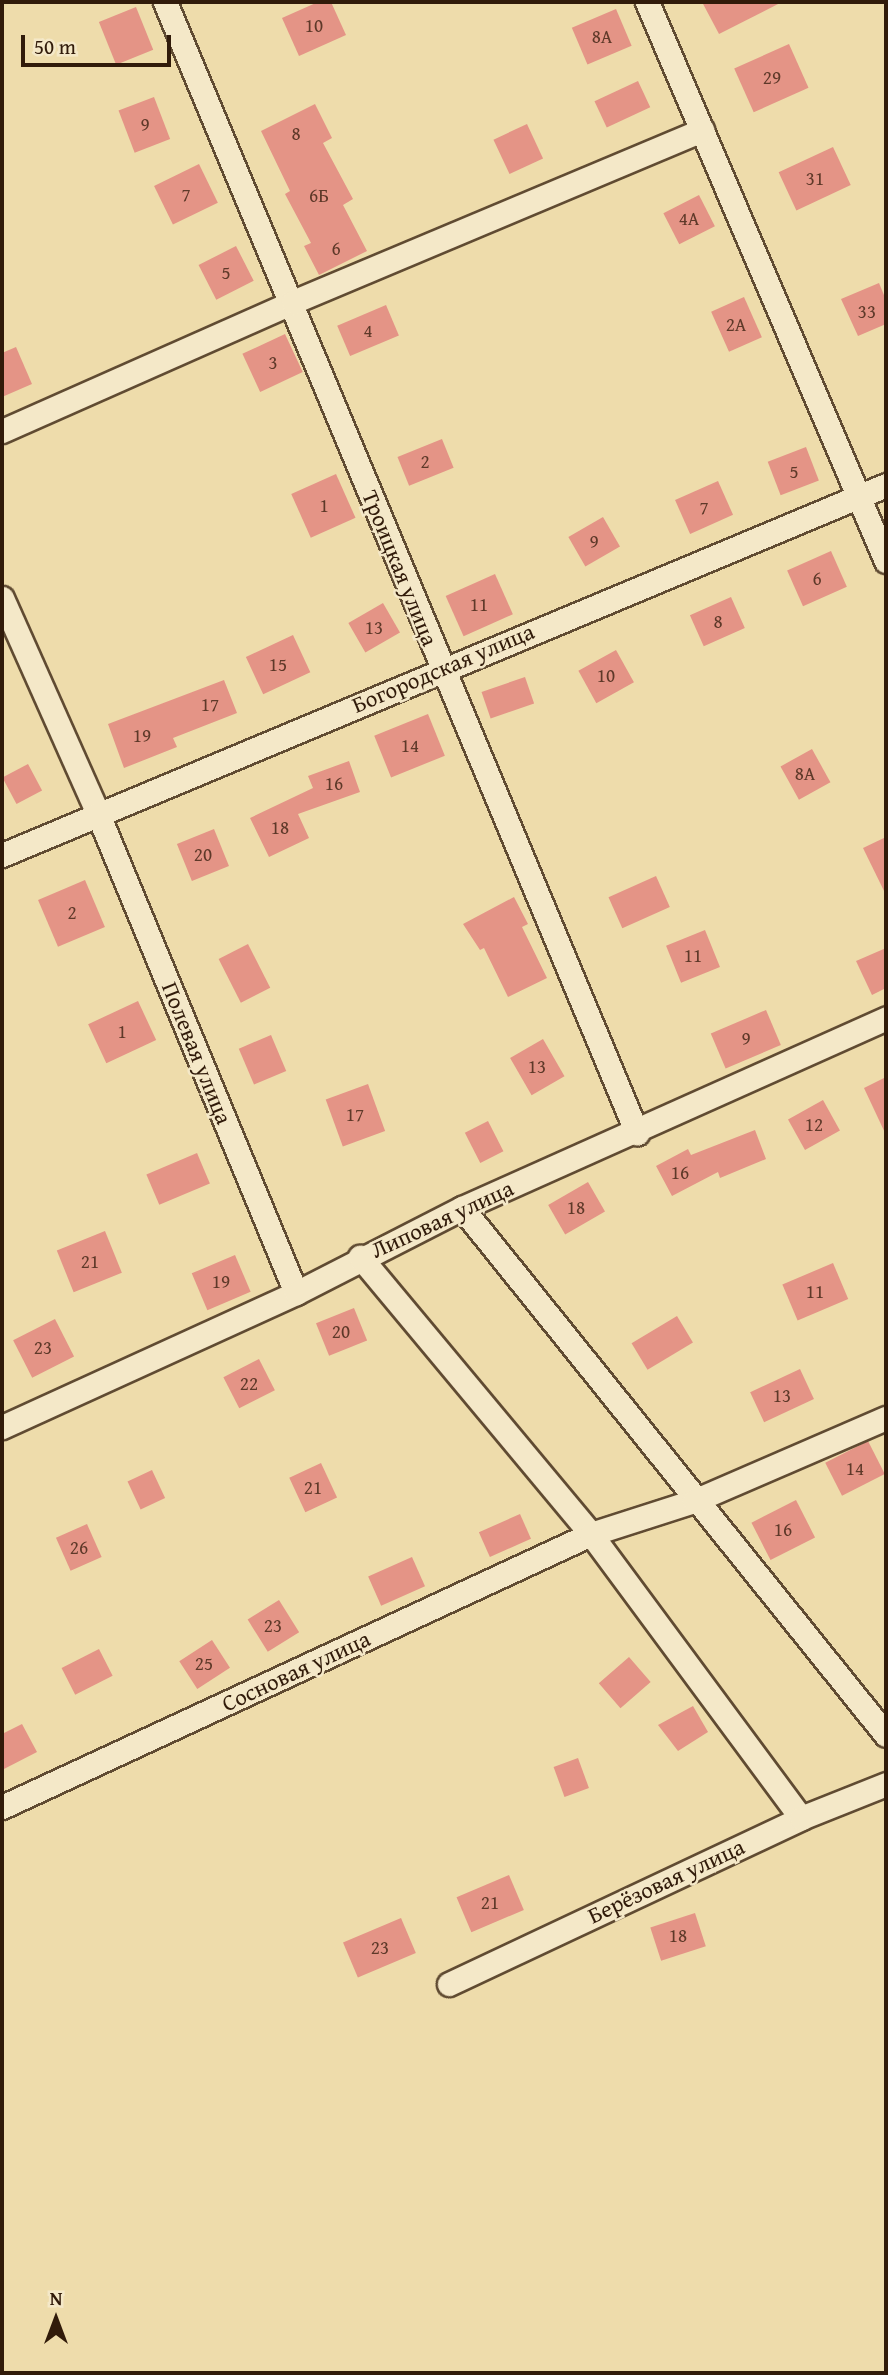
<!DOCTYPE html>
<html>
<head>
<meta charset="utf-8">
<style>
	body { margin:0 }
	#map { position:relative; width:888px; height:2375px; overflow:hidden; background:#eedcab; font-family:"Gentium Book Plus",serif }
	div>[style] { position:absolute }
	.building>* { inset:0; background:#e49486; transform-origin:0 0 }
	.roads { filter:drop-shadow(2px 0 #604b32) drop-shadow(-2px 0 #604b32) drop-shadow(0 2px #604b32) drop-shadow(0 -2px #604b32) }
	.minor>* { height:23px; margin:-11.5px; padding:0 11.5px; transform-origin:11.5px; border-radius:11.5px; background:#f4e8c8 }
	span { translate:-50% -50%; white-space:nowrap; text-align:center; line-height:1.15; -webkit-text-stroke:5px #f4e8c8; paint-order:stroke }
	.number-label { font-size:19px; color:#5e3929 }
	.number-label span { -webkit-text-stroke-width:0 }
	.street-label { font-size:23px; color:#311b0a }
	.frame { position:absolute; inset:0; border:4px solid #311b0a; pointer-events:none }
	.north { position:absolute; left:21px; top:2284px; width:70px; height:70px; -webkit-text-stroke:5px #f4e8c8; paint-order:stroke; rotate:0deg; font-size:19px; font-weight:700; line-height:28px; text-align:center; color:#311b0a }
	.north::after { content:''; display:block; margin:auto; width:24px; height:32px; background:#311b0a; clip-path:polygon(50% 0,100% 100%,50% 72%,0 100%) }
	.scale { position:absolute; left:21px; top:35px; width:150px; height:32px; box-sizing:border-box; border:4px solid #311b0a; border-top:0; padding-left:9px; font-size:21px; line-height:24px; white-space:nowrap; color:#311b0a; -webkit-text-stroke:5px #f4e8c8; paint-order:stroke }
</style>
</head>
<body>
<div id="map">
	<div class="building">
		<div style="clip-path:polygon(318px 2px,331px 2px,346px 35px,299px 56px,282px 18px)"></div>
		<div style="clip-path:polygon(702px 2px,782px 2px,719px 34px)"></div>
		<div style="left:136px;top:7px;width:46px;height:40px;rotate:68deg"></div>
		<div style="left:616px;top:9px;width:40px;height:48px;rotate:67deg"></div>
		<div style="left:789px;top:44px;width:48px;height:60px;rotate:66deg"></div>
		<div style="left:638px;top:81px;width:29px;height:48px;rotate:65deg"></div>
		<div style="left:154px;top:97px;width:45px;height:38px;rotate:69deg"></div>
		<div style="clip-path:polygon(315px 104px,332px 138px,323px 143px,353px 199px,343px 205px,367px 251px,319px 275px,304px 246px,311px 243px,285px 194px,290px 191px,261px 131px)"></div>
		<div style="left:527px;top:124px;width:38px;height:37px;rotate:65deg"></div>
		<div style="left:833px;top:147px;width:42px;height:60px;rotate:65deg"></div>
		<div style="left:199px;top:164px;width:43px;height:50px;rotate:64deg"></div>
		<div style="left:699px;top:195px;width:35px;height:40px;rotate:63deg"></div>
		<div style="left:236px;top:246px;width:39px;height:42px;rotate:63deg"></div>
		<div style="clip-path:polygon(879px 283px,886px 300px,886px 324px,858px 336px,841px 299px)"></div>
		<div style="left:744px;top:297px;width:44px;height:36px;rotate:66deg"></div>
		<div style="left:386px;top:305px;width:33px;height:53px;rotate:67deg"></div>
		<div style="left:285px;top:334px;width:42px;height:47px;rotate:65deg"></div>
		<div style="clip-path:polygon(16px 347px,32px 384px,2px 397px,2px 353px)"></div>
		<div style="left:442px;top:439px;width:31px;height:48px;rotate:68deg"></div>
		<div style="left:806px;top:447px;width:36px;height:41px;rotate:69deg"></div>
		<div style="left:336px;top:474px;width:48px;height:49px;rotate:66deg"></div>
		<div style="left:718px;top:481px;width:37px;height:47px;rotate:66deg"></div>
		<div style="left:603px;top:517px;width:34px;height:40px;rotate:60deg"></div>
		<div style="left:831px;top:551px;width:39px;height:48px;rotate:66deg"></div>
		<div style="left:495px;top:574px;width:44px;height:54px;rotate:66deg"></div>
		<div style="left:731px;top:597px;width:34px;height:45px;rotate:66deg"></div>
		<div style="left:383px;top:603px;width:34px;height:40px;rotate:60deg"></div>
		<div style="left:293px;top:635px;width:41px;height:52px;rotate:65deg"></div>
		<div style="left:616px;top:650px;width:37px;height:43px;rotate:61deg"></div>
		<div style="left:525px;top:677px;width:28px;height:46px;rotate:71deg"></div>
		<div style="clip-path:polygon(224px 680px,237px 713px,173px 738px,177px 747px,124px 768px,108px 724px)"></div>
		<div style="left:428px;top:714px;width:45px;height:58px;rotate:68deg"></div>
		<div style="left:812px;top:749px;width:38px;height:36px;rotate:61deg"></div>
		<div style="clip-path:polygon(349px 761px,360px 792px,298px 814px,309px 838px,269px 857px,250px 818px,313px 788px,308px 776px)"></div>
		<div style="left:28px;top:764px;width:30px;height:29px;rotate:62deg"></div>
		<div style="left:214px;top:829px;width:40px;height:40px;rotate:68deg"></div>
		<div style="clip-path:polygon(886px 837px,886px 895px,863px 848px)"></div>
		<div style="left:656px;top:876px;width:34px;height:52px;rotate:66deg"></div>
		<div style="left:85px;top:880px;width:51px;height:51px;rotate:67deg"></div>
		<div style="clip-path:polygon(514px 897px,528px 924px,522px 927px,547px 978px,508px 997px,484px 948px,480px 950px,463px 924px)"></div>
		<div style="left:705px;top:930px;width:40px;height:42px;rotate:68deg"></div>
		<div style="left:248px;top:944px;width:49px;height:33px;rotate:63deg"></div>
		<div style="clip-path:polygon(886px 948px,886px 988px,872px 995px,856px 961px)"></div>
		<div style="left:138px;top:1001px;width:43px;height:55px;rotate:65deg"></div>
		<div style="left:766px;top:1010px;width:38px;height:60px;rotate:67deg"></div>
		<div style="left:271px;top:1035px;width:39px;height:35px;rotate:67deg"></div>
		<div style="left:543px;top:1039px;width:43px;height:38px;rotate:60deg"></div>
		<div style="clip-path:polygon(886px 1077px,886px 1135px,864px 1088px)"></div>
		<div style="left:368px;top:1084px;width:50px;height:45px;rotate:70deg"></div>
		<div style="left:823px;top:1100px;width:35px;height:40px;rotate:61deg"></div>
		<div style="left:488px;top:1121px;width:34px;height:26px;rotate:63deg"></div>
		<div style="clip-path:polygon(755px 1130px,766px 1159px,720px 1178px,718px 1172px,672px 1196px,656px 1166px,688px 1149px,691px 1155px)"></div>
		<div style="left:197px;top:1153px;width:33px;height:55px;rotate:67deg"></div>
		<div style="left:588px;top:1182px;width:34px;height:46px;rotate:60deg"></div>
		<div style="left:105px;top:1231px;width:45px;height:52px;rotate:68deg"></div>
		<div style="left:235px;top:1255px;width:40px;height:47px;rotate:67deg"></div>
		<div style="left:833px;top:1263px;width:39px;height:55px;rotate:67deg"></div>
		<div style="left:354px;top:1308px;width:35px;height:41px;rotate:68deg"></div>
		<div style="left:677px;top:1316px;width:31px;height:53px;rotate:59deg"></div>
		<div style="left:55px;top:1319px;width:42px;height:47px;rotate:63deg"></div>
		<div style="left:259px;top:1359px;width:35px;height:40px;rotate:63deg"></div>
		<div style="left:800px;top:1369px;width:33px;height:55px;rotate:65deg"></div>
		<div style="left:868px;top:1441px;width:37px;height:48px;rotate:63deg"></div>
		<div style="left:321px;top:1463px;width:38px;height:35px;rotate:65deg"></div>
		<div style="left:152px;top:1470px;width:31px;height:27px;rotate:65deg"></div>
		<div style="left:796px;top:1500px;width:42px;height:50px;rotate:63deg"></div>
		<div style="left:520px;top:1514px;width:27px;height:45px;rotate:66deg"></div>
		<div style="left:87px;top:1524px;width:36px;height:34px;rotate:66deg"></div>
		<div style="left:412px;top:1557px;width:32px;height:48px;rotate:66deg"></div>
		<div style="left:279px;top:1600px;width:38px;height:37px;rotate:58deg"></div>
		<div style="left:212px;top:1640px;width:33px;height:39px;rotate:57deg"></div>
		<div style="left:99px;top:1649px;width:30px;height:42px;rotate:63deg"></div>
		<div style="left:629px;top:1657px;width:33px;height:40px;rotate:49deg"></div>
		<div style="clip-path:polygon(693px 1706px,708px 1732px,678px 1751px,658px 1725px)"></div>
		<div style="clip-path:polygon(22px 1724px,37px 1752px,2px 1770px,2px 1734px)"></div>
		<div style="left:578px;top:1758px;width:32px;height:26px;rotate:70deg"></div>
		<div style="left:509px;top:1875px;width:38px;height:57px;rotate:67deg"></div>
		<div style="left:695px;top:1913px;width:35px;height:47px;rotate:72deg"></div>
		<div style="left:401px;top:1918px;width:38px;height:63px;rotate:67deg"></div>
	</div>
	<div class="roads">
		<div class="minor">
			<div style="left:165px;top:2px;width:1226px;rotate:67.35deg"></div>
			<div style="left:647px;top:2px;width:608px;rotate:66.85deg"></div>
			<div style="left:2px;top:431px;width:318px;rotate:-23.9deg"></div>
			<div style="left:293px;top:302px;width:444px;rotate:-22.8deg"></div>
			<div style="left:2px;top:598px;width:236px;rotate:66deg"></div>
			<div style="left:98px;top:814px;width:518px;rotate:67.54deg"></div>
			<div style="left:2px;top:855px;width:958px;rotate:-22.71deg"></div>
			<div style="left:462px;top:1208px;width:676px;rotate:51.18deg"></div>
			<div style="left:2px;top:1427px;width:323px;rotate:-24.5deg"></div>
			<div style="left:296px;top:1293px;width:186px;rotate:-27.1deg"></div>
			<div style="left:462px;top:1208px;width:465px;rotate:-24.1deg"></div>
			<div style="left:2px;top:1807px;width:649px;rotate:-24.87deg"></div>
			<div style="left:591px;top:1534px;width:361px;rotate:-129.8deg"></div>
			<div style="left:801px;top:1818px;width:353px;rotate:-126.5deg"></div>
			<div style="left:591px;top:1534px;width:108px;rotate:-17.8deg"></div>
			<div style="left:694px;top:1501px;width:209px;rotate:-23.4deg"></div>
			<div style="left:449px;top:1984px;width:389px;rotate:-25.2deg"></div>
			<div style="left:801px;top:1818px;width:92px;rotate:-21.8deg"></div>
		</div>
	</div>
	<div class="number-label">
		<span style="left:314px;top:26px">10</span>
		<span style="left:602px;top:37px">8А</span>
		<span style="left:772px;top:78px">29</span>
		<span style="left:145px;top:125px">9</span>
		<span style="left:296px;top:134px">8</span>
		<span style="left:815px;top:179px">31</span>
		<span style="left:186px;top:195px">7</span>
		<span style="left:319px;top:196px">6Б</span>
		<span style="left:689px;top:219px">4А</span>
		<span style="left:336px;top:249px">6</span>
		<span style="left:226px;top:273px">5</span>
		<span style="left:867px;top:312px">33</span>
		<span style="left:736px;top:325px">2А</span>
		<span style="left:368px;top:331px">4</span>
		<span style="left:273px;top:363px">3</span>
		<span style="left:425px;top:462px">2</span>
		<span style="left:794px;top:472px">5</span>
		<span style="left:324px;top:506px">1</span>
		<span style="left:704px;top:508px">7</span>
		<span style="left:594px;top:542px">9</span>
		<span style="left:817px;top:579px">6</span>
		<span style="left:479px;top:605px">11</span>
		<span style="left:718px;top:622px">8</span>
		<span style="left:374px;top:628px">13</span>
		<span style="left:278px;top:665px">15</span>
		<span style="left:606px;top:676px">10</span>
		<span style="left:210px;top:705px">17</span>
		<span style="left:142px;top:736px">19</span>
		<span style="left:410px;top:746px">14</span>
		<span style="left:805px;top:774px">8А</span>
		<span style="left:334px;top:784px">16</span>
		<span style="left:280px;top:828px">18</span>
		<span style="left:203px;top:855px">20</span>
		<span style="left:72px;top:913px">2</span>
		<span style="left:693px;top:956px">11</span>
		<span style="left:122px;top:1032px">1</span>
		<span style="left:746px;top:1039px">9</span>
		<span style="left:537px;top:1067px">13</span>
		<span style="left:355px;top:1115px">17</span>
		<span style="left:814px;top:1125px">12</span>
		<span style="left:680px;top:1173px">16</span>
		<span style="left:576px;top:1208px">18</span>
		<span style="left:90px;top:1262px">21</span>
		<span style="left:221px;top:1282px">19</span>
		<span style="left:815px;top:1292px">11</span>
		<span style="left:341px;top:1332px">20</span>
		<span style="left:43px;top:1348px">23</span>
		<span style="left:249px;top:1384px">22</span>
		<span style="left:782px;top:1396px">13</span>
		<span style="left:855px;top:1469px">14</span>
		<span style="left:313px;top:1488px">21</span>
		<span style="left:783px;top:1530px">16</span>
		<span style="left:79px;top:1548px">26</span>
		<span style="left:273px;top:1626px">23</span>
		<span style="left:204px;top:1664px">25</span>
		<span style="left:490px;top:1903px">21</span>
		<span style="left:678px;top:1936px">18</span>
		<span style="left:380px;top:1948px">23</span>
	</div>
	<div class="street-label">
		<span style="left:400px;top:568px;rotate:68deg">Троицкая улица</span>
		<span style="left:443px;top:668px;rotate:-23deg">Богородская улица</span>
		<span style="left:197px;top:1053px;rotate:68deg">Полевая улица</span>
		<span style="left:442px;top:1219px;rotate:-25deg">Липовая улица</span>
		<span style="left:296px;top:1671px;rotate:-25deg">Сосновая улица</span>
		<span style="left:666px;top:1881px;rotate:-25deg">Берёзовая улица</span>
	</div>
	<div class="frame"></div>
	<div class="north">N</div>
	<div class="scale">50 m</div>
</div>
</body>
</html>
